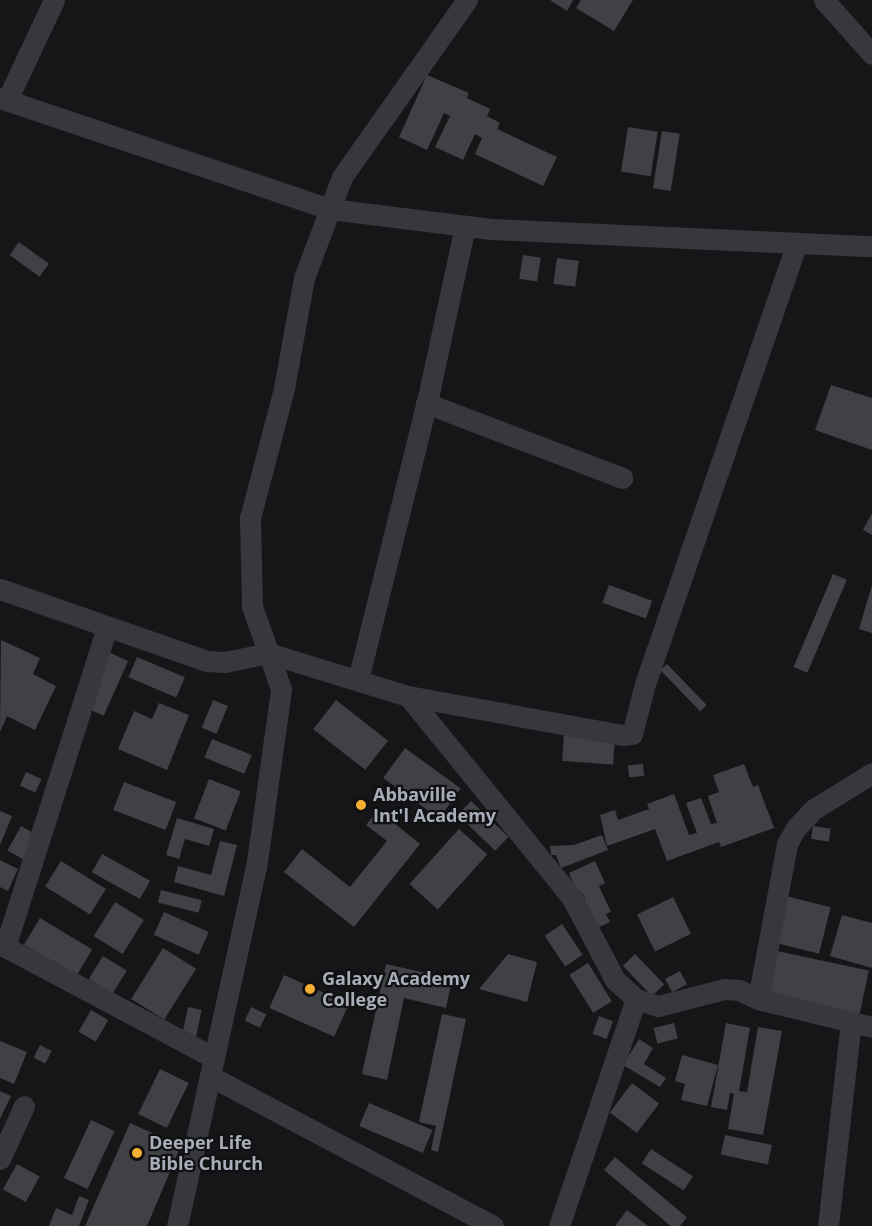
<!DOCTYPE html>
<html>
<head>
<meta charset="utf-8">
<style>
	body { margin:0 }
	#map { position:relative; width:872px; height:1226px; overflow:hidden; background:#161618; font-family:"Open Sans",sans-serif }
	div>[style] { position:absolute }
	.building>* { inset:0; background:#404145; transform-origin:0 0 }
	.minor>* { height:21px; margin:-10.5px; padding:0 10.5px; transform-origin:10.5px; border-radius:10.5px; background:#37383d }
	.dots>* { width:16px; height:16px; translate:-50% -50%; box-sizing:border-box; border:3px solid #111113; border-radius:50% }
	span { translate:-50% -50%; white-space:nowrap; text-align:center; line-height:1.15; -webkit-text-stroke:4.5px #111113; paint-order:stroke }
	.poi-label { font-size:18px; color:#a8aeb9; font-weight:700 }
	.left { translate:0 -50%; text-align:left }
</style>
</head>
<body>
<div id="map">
	<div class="building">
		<div style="clip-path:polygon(550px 0,573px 0,567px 11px)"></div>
		<div style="clip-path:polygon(581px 0,633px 0,614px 31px,576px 8px)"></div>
		<div style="clip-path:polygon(427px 75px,469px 93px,467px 98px,490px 109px,487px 116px,500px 123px,497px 129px,557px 157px,543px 186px,475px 154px,482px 138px,475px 134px,463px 160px,435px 147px,450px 116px,444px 113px,427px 150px,399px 137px)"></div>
		<div style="left:628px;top:127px;width:30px;height:45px;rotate:9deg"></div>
		<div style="left:662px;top:131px;width:18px;height:58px;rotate:9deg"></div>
		<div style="left:19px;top:242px;width:37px;height:16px;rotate:36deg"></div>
		<div style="left:523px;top:255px;width:18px;height:24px;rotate:9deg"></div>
		<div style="left:557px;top:258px;width:22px;height:26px;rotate:8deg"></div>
		<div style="clip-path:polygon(831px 385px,872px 398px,872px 450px,815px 430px)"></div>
		<div style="clip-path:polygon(872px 513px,872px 535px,863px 530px)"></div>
		<div style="left:833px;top:574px;width:15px;height:101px;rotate:23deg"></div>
		<div style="left:609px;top:585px;width:46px;height:19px;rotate:20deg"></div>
		<div style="clip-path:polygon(872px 585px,872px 633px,859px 629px)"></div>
		<div style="clip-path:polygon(1px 640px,40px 658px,33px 674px,56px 686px,35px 730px,7px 716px,0 732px)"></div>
		<div style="left:108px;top:652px;width:22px;height:60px;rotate:24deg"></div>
		<div style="left:137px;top:657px;width:52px;height:22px;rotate:23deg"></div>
		<div style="left:667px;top:664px;width:57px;height:9px;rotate:46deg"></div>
		<div style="left:213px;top:700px;width:16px;height:30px;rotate:22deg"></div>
		<div style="left:336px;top:700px;width:66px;height:37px;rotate:38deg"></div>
		<div style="clip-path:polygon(159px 703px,189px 715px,167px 770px,118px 749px,134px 711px,152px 719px)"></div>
		<div style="left:564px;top:734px;width:51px;height:27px;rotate:4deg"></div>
		<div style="left:212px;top:739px;width:43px;height:20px;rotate:22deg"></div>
		<div style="left:405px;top:748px;width:69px;height:37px;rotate:36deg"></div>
		<div style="left:643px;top:764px;width:12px;height:15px;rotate:85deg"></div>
		<div style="clip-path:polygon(744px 764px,753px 787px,758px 785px,774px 828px,721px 847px,719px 842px,667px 861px,655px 829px,607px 846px,600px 815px,615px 810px,618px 820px,649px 809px,647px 804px,674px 794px,689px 835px,697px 833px,686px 803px,701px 798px,711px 824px,717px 823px,708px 796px,719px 792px,713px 775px)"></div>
		<div style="left:26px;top:772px;width:17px;height:15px;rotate:24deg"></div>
		<div style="left:209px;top:779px;width:34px;height:42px;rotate:21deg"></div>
		<div style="left:124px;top:782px;width:56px;height:30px;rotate:21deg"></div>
		<div style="left:471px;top:801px;width:52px;height:19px;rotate:44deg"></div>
		<div style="clip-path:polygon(378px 810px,420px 844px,354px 927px,284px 872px,302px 849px,350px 887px,387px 841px,366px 825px)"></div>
		<div style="clip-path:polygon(0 811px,12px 816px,0 845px)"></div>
		<div style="clip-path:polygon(177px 818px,214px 829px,209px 846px,185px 839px,179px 859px,166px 855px)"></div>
		<div style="left:21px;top:826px;width:18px;height:28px;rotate:29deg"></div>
		<div style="left:813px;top:826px;width:18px;height:13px;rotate:9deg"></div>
		<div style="left:459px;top:829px;width:38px;height:74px;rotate:42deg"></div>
		<div style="clip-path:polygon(602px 835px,608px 850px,561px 868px,556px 855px,551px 855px,550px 846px,574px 845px)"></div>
		<div style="clip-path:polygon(220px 841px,237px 845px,224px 896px,174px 882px,178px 866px,211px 875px)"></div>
		<div style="left:102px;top:854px;width:55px;height:21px;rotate:29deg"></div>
		<div style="clip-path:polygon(0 860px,18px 869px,8px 891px,0 887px)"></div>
		<div style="left:61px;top:861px;width:53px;height:30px;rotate:32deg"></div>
		<div style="clip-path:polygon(595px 861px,605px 883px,599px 886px,611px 912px,606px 914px,610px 922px,593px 930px,580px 900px,585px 898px,583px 894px,579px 896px,569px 873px)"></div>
		<div style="left:161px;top:890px;width:42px;height:13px;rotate:14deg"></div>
		<div style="left:786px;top:896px;width:46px;height:48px;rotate:14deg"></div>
		<div style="left:673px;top:897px;width:41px;height:40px;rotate:64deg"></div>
		<div style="left:115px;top:902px;width:34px;height:40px;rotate:32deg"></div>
		<div style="left:164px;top:912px;width:49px;height:25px;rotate:24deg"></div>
		<div style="clip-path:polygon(842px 915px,872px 923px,872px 968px,830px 956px)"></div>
		<div style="left:40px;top:918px;width:61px;height:31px;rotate:31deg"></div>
		<div style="left:562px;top:924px;width:37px;height:21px;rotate:56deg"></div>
		<div style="left:163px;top:948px;width:39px;height:60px;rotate:32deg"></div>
		<div style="left:772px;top:950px;width:99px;height:49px;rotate:12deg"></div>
		<div style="clip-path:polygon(508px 954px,537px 962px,527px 1002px,479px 989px)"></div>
		<div style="left:635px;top:954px;width:42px;height:17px;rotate:46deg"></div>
		<div style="left:103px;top:956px;width:28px;height:27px;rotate:32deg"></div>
		<div style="left:588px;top:963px;width:45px;height:22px;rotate:58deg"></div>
		<div style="clip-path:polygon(386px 964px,452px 979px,446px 1008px,404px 998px,387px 1080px,362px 1074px)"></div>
		<div style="left:680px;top:971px;width:15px;height:17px;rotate:62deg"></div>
		<div style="left:284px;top:975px;width:71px;height:36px;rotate:24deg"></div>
		<div style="left:188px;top:1007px;width:14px;height:27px;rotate:12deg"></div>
		<div style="left:251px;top:1007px;width:17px;height:15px;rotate:25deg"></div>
		<div style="left:91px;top:1010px;width:20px;height:25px;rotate:30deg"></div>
		<div style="clip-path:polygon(442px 1014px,466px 1019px,438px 1152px,431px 1150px,436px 1126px,419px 1122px)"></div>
		<div style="left:599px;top:1016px;width:15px;height:19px;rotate:20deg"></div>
		<div style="left:674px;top:1023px;width:16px;height:21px;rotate:76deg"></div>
		<div style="clip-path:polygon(726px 1023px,750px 1028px,739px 1091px,747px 1092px,758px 1027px,782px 1031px,763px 1135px,728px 1129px,734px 1094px,730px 1093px,727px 1110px,711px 1107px)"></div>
		<div style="clip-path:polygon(639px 1039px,653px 1048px,644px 1064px,666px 1078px,660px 1087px,623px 1065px)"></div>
		<div style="clip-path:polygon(0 1041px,27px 1052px,14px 1084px,0 1078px)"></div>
		<div style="left:40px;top:1045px;width:13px;height:14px;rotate:27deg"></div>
		<div style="clip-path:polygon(682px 1055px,718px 1065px,707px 1106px,681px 1100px,685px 1084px,675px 1081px)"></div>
		<div style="left:160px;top:1069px;width:32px;height:50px;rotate:26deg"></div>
		<div style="left:632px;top:1083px;width:34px;height:37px;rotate:37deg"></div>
		<div style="clip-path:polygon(0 1091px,11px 1096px,0 1119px)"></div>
		<div style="left:369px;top:1103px;width:69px;height:25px;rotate:23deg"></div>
		<div style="left:91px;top:1120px;width:26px;height:64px;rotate:25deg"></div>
		<div style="clip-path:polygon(130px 1123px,181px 1146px,147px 1226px,85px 1226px)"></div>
		<div style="left:725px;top:1135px;width:48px;height:20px;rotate:12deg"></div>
		<div style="left:651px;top:1149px;width:50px;height:17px;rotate:33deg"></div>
		<div style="left:615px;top:1157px;width:94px;height:17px;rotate:40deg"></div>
		<div style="left:17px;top:1164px;width:26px;height:29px;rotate:29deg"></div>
		<div style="clip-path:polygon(79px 1196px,89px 1200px,79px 1226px,49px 1226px,56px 1208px,72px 1215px)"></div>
		<div style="clip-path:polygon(627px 1210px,648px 1226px,615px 1226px)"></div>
	</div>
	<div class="minor">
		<div style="left:824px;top:0;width:72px;rotate:48.4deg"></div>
		<div style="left:0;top:98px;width:348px;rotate:18.6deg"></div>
		<div style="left:330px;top:209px;width:162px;rotate:7.1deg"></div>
		<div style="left:491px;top:229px;width:381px;rotate:2.6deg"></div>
		<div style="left:7px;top:100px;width:110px;rotate:-64.8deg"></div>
		<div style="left:426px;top:403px;width:210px;rotate:20.9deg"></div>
		<div style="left:0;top:589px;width:219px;rotate:19.2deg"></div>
		<div style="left:207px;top:661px;width:18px;rotate:3deg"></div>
		<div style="left:225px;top:662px;width:44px;rotate:-11.8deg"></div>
		<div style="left:268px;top:653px;width:146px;rotate:17.1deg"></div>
		<div style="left:408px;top:696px;width:218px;rotate:10.3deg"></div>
		<div style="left:622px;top:735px;width:10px;rotate:-6deg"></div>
		<div style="left:632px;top:734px;width:52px;rotate:-75.4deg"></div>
		<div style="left:645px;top:684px;width:467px;rotate:-71deg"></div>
		<div style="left:358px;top:680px;width:301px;rotate:-76.1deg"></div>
		<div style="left:430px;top:388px;width:166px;rotate:-77.8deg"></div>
		<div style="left:408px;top:696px;width:260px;rotate:50.9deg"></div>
		<div style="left:572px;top:898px;width:93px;rotate:62.3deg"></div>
		<div style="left:615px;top:980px;width:28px;rotate:42deg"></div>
		<div style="left:636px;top:999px;width:23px;rotate:18deg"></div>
		<div style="left:658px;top:1006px;width:68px;rotate:-14.4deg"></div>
		<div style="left:724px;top:989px;width:15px;rotate:4deg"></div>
		<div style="left:739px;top:990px;width:21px;rotate:25deg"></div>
		<div style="left:758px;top:999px;width:117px;rotate:13.8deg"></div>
		<div style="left:0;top:944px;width:242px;rotate:28deg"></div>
		<div style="left:5px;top:947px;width:336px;rotate:-72.3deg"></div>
		<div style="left:758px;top:999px;width:158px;rotate:-79.4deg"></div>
		<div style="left:787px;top:844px;width:18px;rotate:-61deg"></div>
		<div style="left:796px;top:828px;width:26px;rotate:-47deg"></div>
		<div style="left:814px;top:809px;width:68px;rotate:-31.8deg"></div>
		<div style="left:210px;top:1076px;width:320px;rotate:27.9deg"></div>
		<div style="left:0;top:1159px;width:58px;rotate:-65.6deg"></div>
		<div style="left:177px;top:1226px;width:367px;rotate:-77.6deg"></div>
		<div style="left:256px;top:868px;width:181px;rotate:-82deg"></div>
		<div style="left:281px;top:689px;width:88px;rotate:-109.3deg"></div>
		<div style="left:252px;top:606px;width:88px;rotate:-91.3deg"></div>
		<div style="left:250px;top:518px;width:134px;rotate:-75.3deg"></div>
		<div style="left:284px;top:388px;width:112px;rotate:-79.7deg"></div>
		<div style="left:304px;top:278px;width:108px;rotate:-69.4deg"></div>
		<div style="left:342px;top:177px;width:217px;rotate:-54.8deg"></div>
		<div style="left:559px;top:1226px;width:240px;rotate:-71.3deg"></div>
		<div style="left:828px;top:1226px;width:206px;rotate:-83.6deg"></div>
	</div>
	<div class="dots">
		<div style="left:361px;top:805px;background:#f4b033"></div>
		<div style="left:310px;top:989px;background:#f4b033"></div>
		<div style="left:137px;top:1153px;background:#f4b033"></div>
	</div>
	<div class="poi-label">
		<span class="left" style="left:373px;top:805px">Abbaville<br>Int'l Academy</span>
		<span class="left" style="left:322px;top:989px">Galaxy Academy<br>College</span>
		<span class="left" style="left:149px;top:1153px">Deeper Life<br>Bible Church</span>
	</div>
</div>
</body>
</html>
